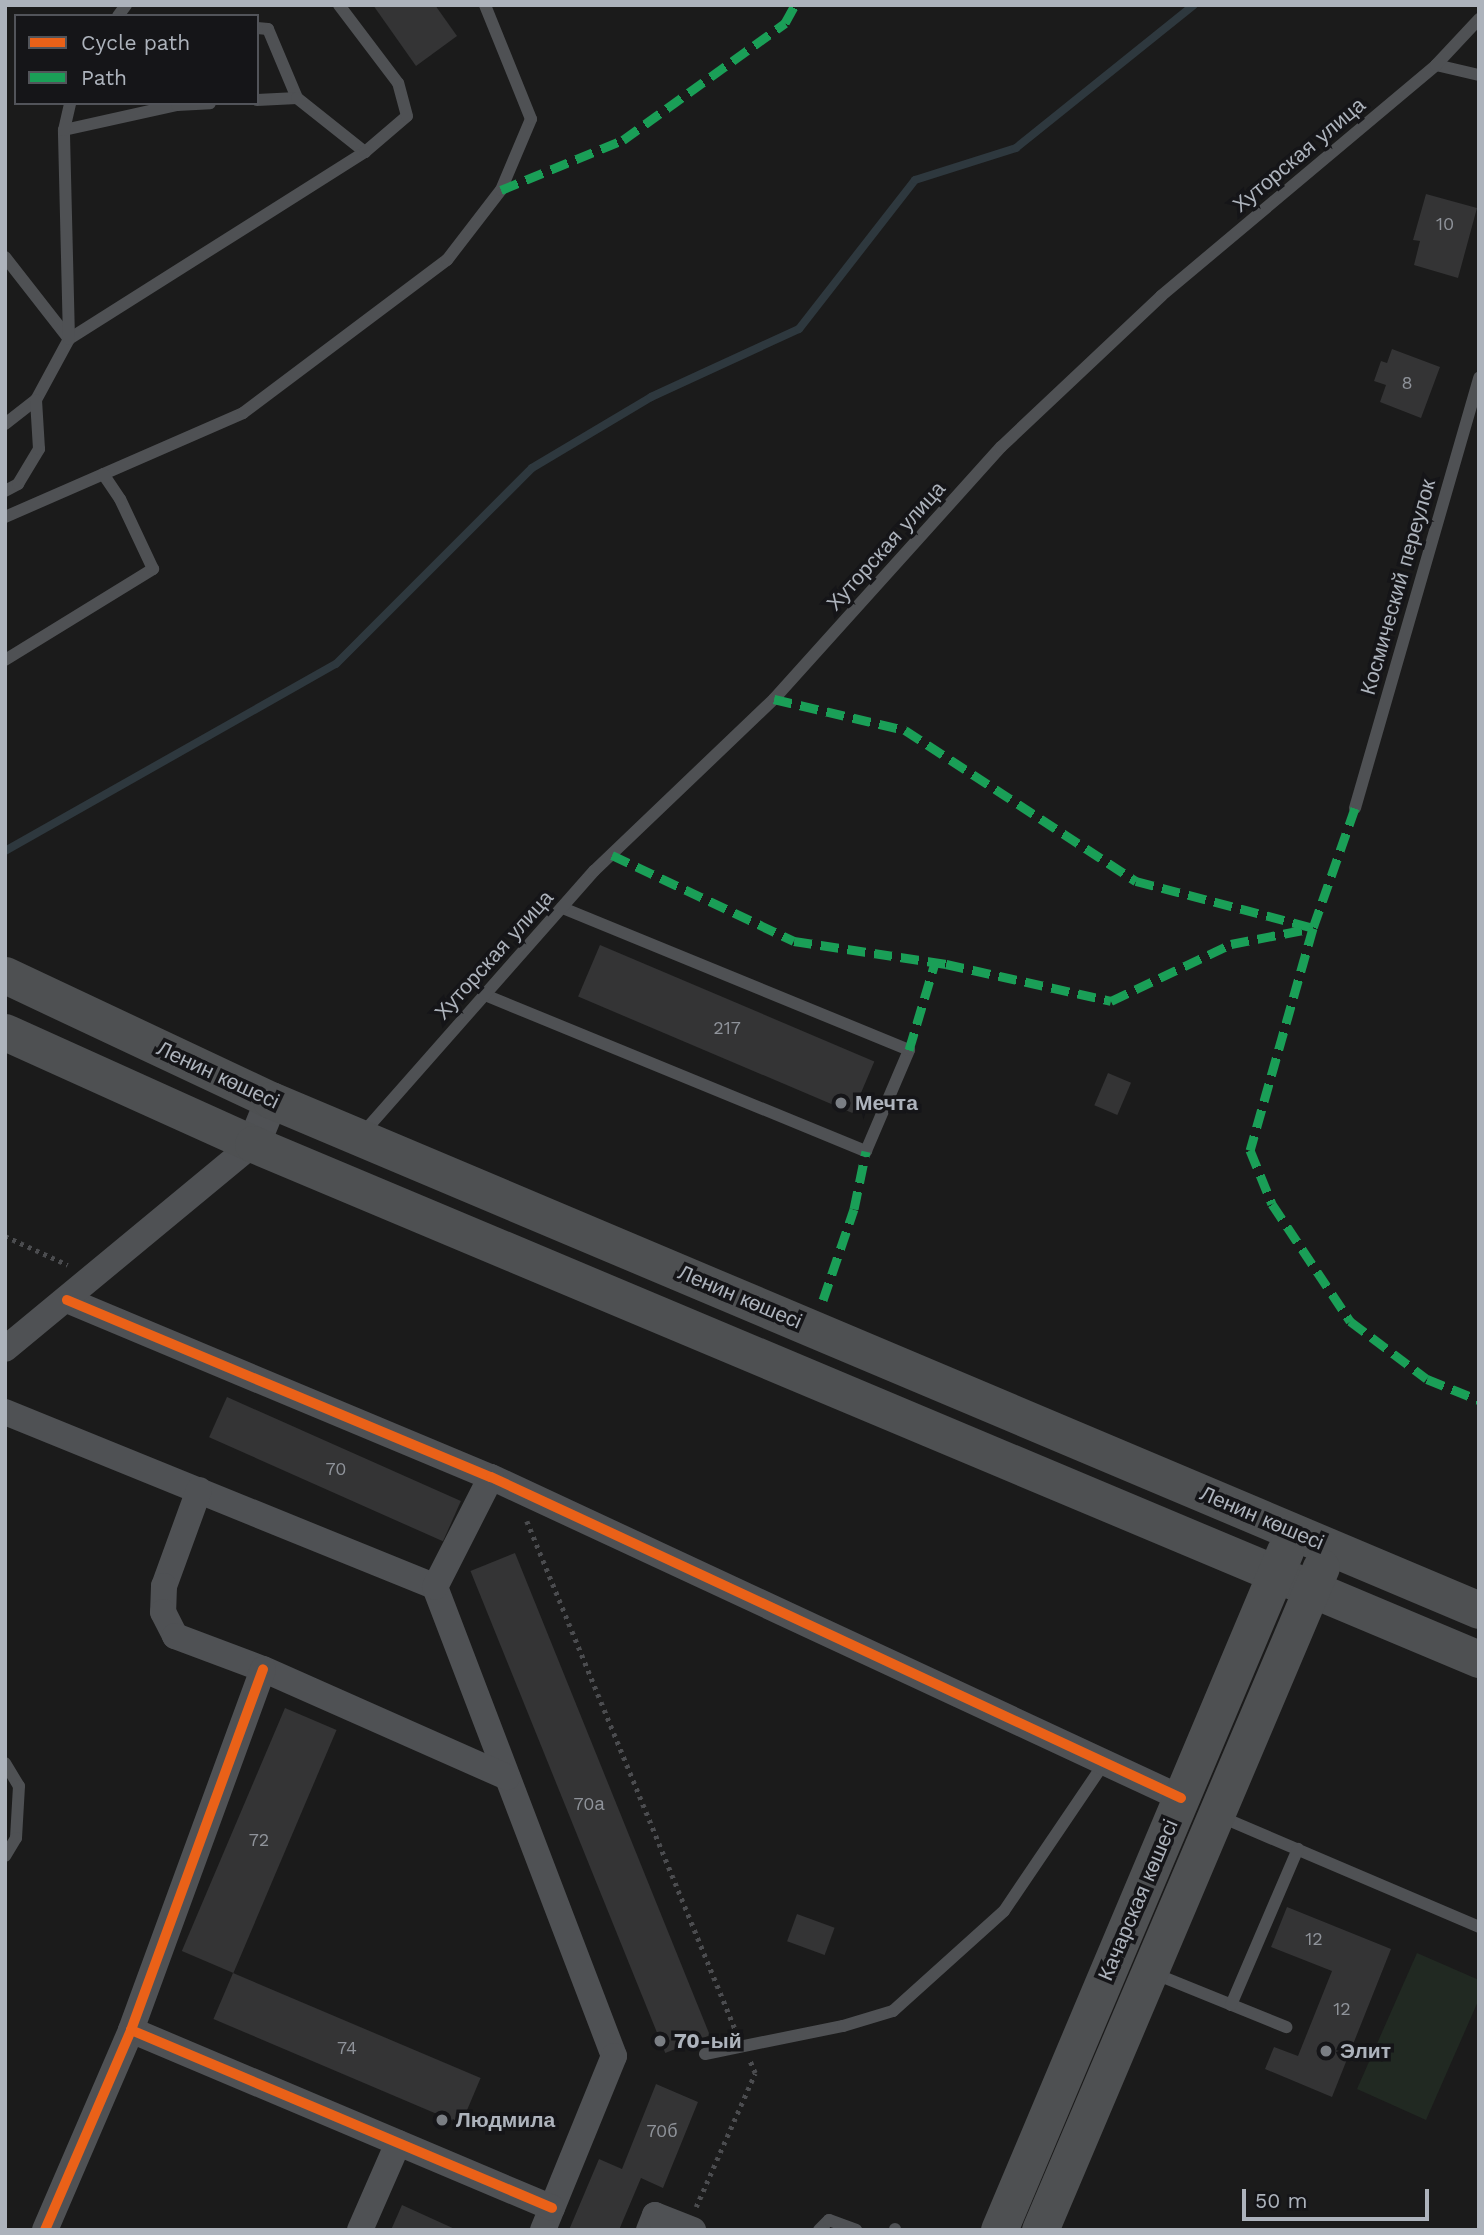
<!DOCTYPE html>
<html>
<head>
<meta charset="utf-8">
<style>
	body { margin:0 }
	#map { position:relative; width:1484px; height:2235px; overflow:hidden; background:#1b1b1b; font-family:"Work Sans",sans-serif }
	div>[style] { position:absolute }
	.green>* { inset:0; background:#212922 }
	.stream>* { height:8px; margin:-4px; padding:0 4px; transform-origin:4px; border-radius:4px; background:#2e383e }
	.building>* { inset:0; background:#343435; transform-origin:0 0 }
	.path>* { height:4.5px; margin-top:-2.25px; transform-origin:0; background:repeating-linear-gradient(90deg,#4b4c4f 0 3.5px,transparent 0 8.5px) }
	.service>* { height:12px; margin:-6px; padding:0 6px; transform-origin:6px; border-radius:6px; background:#4f5154 }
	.minor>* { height:26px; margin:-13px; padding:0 13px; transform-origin:13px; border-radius:13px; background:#4f5154 }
	.tertiary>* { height:33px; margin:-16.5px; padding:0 16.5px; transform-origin:16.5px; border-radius:16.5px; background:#4f5154 }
	.secondary>* { height:37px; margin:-18.5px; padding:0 18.5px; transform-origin:18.5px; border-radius:18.5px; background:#4e5052 }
	.quiet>* { height:9px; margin-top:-4.5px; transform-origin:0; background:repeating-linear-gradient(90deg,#1a9f57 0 18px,transparent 0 27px) }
	.cycleway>* { height:10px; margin:-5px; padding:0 5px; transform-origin:5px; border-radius:5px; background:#ea6118 }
	.dots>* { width:19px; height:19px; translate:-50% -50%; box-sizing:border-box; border:4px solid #151518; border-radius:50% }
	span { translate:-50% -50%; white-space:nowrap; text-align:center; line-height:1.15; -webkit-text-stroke:7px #151518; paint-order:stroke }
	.number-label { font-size:18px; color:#8f939a }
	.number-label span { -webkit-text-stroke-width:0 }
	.street-label { font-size:21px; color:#adb3bc }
	.poi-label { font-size:21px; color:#adb3bc; font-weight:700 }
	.left { translate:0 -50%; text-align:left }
	.frame { position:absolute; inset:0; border:7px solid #adb3bc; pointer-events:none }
	.legend { position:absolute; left:14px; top:14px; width:245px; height:91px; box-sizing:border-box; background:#151518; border:2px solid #52545a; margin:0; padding:9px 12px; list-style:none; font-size:21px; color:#adb3bc }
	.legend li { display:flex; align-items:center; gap:14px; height:35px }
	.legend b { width:35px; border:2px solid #52545a }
	.scale { position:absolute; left:1242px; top:2189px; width:187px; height:32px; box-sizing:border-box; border:4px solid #adb3bc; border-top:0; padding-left:9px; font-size:21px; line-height:24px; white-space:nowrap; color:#adb3bc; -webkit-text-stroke:5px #151518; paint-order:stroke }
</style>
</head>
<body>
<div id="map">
	<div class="green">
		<div style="clip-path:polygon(1417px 1953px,1479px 1980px,1479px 1999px,1426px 2120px,1357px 2089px)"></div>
	</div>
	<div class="stream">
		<div style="left:5px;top:851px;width:380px;rotate:-29.5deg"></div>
		<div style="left:336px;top:664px;width:277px;rotate:-45deg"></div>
		<div style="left:532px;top:468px;width:139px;rotate:-30.8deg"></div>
		<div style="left:651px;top:397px;width:163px;rotate:-24.7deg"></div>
		<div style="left:799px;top:329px;width:189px;rotate:-52.1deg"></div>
		<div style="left:915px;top:180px;width:106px;rotate:-17.6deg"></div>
		<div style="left:1016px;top:148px;width:228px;rotate:-38.8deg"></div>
	</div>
	<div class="building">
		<div style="clip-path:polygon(373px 5px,435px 5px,457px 36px,416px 66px)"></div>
		<div style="clip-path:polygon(1426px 194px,1477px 208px,1458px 278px,1414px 265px,1420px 241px,1413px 240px)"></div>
		<div style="clip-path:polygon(1392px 349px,1440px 367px,1421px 418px,1380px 402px,1386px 385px,1374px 381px,1381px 361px,1387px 363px)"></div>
		<div style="left:600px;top:945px;width:298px;height:56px;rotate:23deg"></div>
		<div style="left:1108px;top:1073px;width:25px;height:35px;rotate:23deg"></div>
		<div style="left:227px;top:1397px;width:256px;height:44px;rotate:24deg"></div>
		<div style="left:515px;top:1553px;width:520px;height:48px;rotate:68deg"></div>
		<div style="left:285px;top:1708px;width:56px;height:264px;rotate:23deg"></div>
		<div style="clip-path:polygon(1287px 1907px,1391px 1949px,1332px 2097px,1265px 2069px,1274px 2047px,1298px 2056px,1332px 1971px,1271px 1947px)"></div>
		<div style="left:797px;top:1914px;width:40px;height:29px;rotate:20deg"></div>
		<div style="left:233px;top:1973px;width:269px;height:50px;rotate:23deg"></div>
		<div style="clip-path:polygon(656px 2084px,698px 2102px,663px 2188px,641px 2178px,619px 2230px,569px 2230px,599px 2159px,622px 2169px)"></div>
		<div style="clip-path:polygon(402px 2205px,457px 2230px,391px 2230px)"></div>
	</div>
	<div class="path">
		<div style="left:5px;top:1236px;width:69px;rotate:24.7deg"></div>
		<div style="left:527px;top:1521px;width:551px;rotate:67.72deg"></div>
		<div style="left:696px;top:2207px;width:146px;rotate:-66.2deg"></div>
		<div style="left:755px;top:2073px;width:13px;rotate:-113deg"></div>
	</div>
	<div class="service">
		<div style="left:118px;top:16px;width:14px;rotate:-54deg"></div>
		<div style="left:257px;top:28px;width:11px;rotate:5deg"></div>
		<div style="left:268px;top:29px;width:75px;rotate:67.2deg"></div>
		<div style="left:1436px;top:65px;width:44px;rotate:13.1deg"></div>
		<div style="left:257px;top:100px;width:40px;rotate:-2.9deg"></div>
		<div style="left:297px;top:98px;width:87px;rotate:38.5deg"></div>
		<div style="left:64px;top:130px;width:116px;rotate:-12.5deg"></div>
		<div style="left:177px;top:105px;width:33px;rotate:-3deg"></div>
		<div style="left:5px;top:257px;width:104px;rotate:52deg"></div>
		<div style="left:69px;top:339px;width:350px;rotate:-32.3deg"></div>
		<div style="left:365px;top:152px;width:55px;rotate:-40.6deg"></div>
		<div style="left:407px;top:116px;width:34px;rotate:-105deg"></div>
		<div style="left:398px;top:83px;width:98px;rotate:-127.1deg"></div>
		<div style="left:5px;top:424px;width:39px;rotate:-38deg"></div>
		<div style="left:36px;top:400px;width:69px;rotate:-61.6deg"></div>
		<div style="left:69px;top:339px;width:209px;rotate:-91.4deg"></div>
		<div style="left:64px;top:130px;width:28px;rotate:-77deg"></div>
		<div style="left:5px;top:491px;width:15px;rotate:-28deg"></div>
		<div style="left:18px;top:484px;width:41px;rotate:-59deg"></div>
		<div style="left:39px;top:449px;width:49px;rotate:-93.5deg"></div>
		<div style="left:5px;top:517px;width:260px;rotate:-23.6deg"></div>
		<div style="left:243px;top:413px;width:255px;rotate:-36.9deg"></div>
		<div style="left:447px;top:260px;width:88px;rotate:-52.4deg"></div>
		<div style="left:501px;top:190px;width:77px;rotate:-67.1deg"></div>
		<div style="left:531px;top:119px;width:123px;rotate:-112deg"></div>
		<div style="left:5px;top:660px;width:174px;rotate:-31.6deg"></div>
		<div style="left:153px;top:569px;width:77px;rotate:-115.2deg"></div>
		<div style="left:120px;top:499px;width:30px;rotate:-124deg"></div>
		<div style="left:1355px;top:808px;width:448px;rotate:-73.9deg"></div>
		<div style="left:485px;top:995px;width:412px;rotate:22.3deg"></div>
		<div style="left:866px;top:1151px;width:110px;rotate:-66.9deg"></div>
		<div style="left:909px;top:1050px;width:375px;rotate:-157.7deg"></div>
		<div style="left:362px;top:1134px;width:351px;rotate:-48.6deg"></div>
		<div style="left:594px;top:871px;width:249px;rotate:-43.7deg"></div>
		<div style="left:774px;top:699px;width:339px;rotate:-48deg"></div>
		<div style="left:1001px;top:447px;width:220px;rotate:-43.3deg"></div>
		<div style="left:1161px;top:296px;width:359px;rotate:-40deg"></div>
		<div style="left:1436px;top:65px;width:63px;rotate:-46.9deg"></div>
		<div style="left:5px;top:1763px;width:27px;rotate:59deg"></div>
		<div style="left:19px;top:1786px;width:52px;rotate:93.3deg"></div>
		<div style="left:16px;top:1838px;width:21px;rotate:121deg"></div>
		<div style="left:1219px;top:1816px;width:283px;rotate:23.1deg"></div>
		<div style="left:1153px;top:1973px;width:144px;rotate:22.1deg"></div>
		<div style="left:1231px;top:2005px;width:170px;rotate:-66.8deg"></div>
		<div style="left:705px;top:2054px;width:141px;rotate:-11.5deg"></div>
		<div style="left:843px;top:2026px;width:52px;rotate:-16.7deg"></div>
		<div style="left:893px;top:2011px;width:149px;rotate:-42deg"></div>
		<div style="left:1004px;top:1911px;width:180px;rotate:-55.9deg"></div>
		<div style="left:819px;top:2230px;width:14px;rotate:-45deg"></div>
		<div style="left:829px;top:2220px;width:29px;rotate:20deg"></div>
		<div style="left:895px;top:2230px;width:1px;rotate:-90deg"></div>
	</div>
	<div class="minor">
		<div style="left:67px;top:1300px;width:459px;rotate:22.7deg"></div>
		<div style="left:491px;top:1477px;width:761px;rotate:24.95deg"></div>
		<div style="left:5px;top:1349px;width:322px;rotate:-39.6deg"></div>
		<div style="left:5px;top:1412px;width:464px;rotate:22.1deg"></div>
		<div style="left:435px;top:1587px;width:502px;rotate:69.11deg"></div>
		<div style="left:614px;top:2056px;width:188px;rotate:112.2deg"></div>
		<div style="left:199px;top:1490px;width:102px;rotate:110deg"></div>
		<div style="left:164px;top:1586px;width:26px;rotate:92deg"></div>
		<div style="left:163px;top:1612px;width:27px;rotate:63deg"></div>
		<div style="left:175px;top:1636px;width:94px;rotate:20.6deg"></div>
		<div style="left:263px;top:1669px;width:267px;rotate:23.9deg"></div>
		<div style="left:435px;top:1587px;width:123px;rotate:-63deg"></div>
		<div style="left:131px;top:2030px;width:457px;rotate:22.9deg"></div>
		<div style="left:45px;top:2230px;width:218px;rotate:-66.7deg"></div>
		<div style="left:131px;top:2030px;width:384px;rotate:-69.9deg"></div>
		<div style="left:360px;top:2230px;width:95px;rotate:-66.4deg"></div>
		<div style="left:649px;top:2230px;width:16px;rotate:-68deg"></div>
		<div style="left:655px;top:2215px;width:41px;rotate:21.5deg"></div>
	</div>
	<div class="tertiary">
		<div style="left:253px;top:1144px;width:48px;rotate:-67.8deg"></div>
	</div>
	<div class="secondary">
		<div style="left:5px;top:975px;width:294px;rotate:25.2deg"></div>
		<div style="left:271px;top:1100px;width:1311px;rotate:22.89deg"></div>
		<div style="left:5px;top:1032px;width:272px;rotate:24.3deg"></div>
		<div style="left:253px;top:1144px;width:1330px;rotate:22.79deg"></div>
		<div style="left:999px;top:2230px;width:737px;rotate:-67.16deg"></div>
		<div style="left:1040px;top:2230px;width:720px;rotate:-67.03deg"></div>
	</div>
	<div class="quiet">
		<div style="left:501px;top:190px;width:132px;rotate:-22.3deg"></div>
		<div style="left:623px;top:140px;width:200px;rotate:-35.8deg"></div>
		<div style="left:785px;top:23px;width:21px;rotate:-61deg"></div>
		<div style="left:774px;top:699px;width:135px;rotate:13.3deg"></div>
		<div style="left:905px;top:730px;width:276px;rotate:33.2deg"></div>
		<div style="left:1136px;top:881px;width:180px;rotate:14.8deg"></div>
		<div style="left:1355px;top:808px;width:127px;rotate:109.3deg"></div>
		<div style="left:1313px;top:928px;width:231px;rotate:105.8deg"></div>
		<div style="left:1250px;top:1150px;width:58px;rotate:67.8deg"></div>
		<div style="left:1272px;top:1204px;width:141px;rotate:56.3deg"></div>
		<div style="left:1350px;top:1321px;width:96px;rotate:37deg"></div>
		<div style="left:1427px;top:1379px;width:56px;rotate:22deg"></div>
		<div style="left:612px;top:855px;width:201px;rotate:25.3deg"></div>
		<div style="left:794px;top:941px;width:154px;rotate:8.6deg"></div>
		<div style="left:946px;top:964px;width:169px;rotate:12.6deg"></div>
		<div style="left:1111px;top:1001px;width:133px;rotate:-25.4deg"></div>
		<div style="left:1231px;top:944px;width:84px;rotate:-11deg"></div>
		<div style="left:909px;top:1050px;width:91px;rotate:-73.4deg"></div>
		<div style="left:823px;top:1300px;width:96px;rotate:-71.2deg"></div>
		<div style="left:854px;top:1209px;width:59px;rotate:-78.3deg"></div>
	</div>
	<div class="cycleway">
		<div style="left:67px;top:1300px;width:459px;rotate:22.7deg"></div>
		<div style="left:491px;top:1477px;width:761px;rotate:24.95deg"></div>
		<div style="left:131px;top:2030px;width:457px;rotate:22.9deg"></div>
		<div style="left:45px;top:2230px;width:218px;rotate:-66.7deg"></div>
		<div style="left:131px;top:2030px;width:384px;rotate:-69.9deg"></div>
	</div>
	<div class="dots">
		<div style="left:841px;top:1103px;background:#7a7e84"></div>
		<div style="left:660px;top:2041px;background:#7a7e84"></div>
		<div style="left:1326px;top:2051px;background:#7a7e84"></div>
		<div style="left:442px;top:2120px;background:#7a7e84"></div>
	</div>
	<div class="number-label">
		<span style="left:1445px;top:224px">10</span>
		<span style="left:1407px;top:383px">8</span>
		<span style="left:727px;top:1028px">217</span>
		<span style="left:336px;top:1469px">70</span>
		<span style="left:589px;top:1804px">70а</span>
		<span style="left:259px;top:1840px">72</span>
		<span style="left:1314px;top:1939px">12</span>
		<span style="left:1342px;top:2009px">12</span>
		<span style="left:347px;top:2048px">74</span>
		<span style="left:662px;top:2131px">70б</span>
	</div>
	<div class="street-label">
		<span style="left:1299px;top:155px;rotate:-40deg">Хуторская улица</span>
		<span style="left:886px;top:546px;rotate:-48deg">Хуторская улица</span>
		<span style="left:1398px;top:587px;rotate:-74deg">Космический переулок</span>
		<span style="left:494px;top:955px;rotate:-48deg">Хуторская улица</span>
		<span style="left:218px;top:1075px;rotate:25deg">Ленин көшесі</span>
		<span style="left:740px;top:1297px;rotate:23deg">Ленин көшесі</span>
		<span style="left:1262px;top:1518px;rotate:23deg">Ленин көшесі</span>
		<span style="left:1138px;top:1900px;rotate:-67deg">Качарская көшесі</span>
	</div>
	<div class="poi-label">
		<span class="left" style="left:855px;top:1103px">Мечта</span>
		<span class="left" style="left:674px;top:2041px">70-ый</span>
		<span class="left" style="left:1340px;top:2051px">Элит</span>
		<span class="left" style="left:456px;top:2120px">Людмила</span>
	</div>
	<div class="frame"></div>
	<ul class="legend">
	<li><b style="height:9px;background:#ea6118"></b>Cycle path</li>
	<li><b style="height:9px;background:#1a9f57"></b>Path</li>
	</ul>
	<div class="scale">50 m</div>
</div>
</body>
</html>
